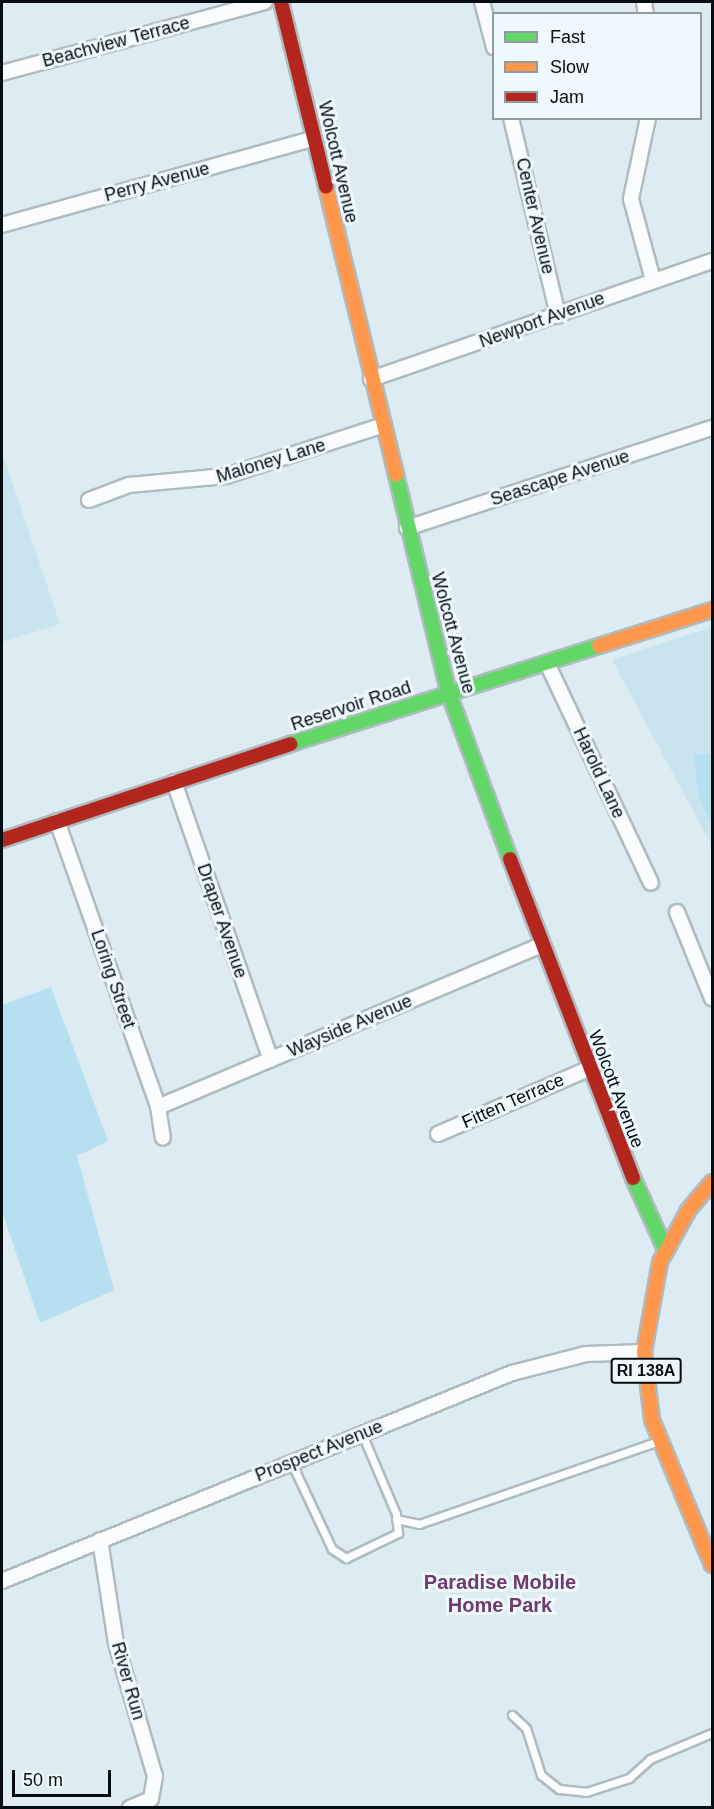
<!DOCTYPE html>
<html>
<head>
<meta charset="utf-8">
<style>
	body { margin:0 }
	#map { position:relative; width:714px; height:1809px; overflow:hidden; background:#dcecf2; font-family:Helvetica,sans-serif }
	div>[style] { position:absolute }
	.built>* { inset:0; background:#c9e4ee }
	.green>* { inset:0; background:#b6dff0 }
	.roads { filter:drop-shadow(2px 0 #afbbbf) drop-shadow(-2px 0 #afbbbf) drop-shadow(0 2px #afbbbf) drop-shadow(0 -2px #afbbbf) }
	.lane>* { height:7px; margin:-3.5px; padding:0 3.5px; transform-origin:3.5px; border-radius:3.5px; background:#fafcfd }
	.street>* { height:14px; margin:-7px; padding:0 7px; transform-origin:7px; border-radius:7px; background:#fafcfd }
	.fast>* { height:14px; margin:-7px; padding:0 7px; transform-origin:7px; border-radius:7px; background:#63d668 }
	.slow>* { height:14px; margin:-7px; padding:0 7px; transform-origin:7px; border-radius:7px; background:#ff974d }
	.jam>* { height:14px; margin:-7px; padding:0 7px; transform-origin:7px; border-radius:7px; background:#b3261e }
	span { translate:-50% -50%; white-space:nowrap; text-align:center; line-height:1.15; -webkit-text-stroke:6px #eef9fe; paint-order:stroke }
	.shield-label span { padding:2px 4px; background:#eef9fe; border:2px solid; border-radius:4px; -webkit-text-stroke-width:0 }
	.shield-label { font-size:16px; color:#050d11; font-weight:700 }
	.street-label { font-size:18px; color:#050d11 }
	.neighbourhood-label { font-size:20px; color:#6f3b6d; font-weight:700 }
	.frame { position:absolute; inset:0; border:3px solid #050d11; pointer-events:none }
	.legend { position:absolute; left:492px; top:12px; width:210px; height:108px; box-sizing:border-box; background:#eef9fe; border:2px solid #919b9f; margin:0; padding:8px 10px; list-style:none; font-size:18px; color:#050d11 }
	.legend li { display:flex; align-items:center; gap:12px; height:30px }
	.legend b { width:30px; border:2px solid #919b9f }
	.scale { position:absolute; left:12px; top:1770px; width:99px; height:27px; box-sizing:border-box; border:3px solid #050d11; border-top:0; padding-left:8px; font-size:18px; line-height:21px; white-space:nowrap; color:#050d11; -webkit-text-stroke:4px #eef9fe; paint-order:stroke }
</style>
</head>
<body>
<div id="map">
	<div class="built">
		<div style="clip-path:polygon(2px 452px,60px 624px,2px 642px)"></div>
		<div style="clip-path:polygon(712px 627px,712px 846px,612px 660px)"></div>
	</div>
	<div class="green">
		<div style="clip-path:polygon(693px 754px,712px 755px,712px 827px,699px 797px)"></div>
		<div style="clip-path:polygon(51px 987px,108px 1141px,77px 1156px,114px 1290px,40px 1323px,2px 1211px,2px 1005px)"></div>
	</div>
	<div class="roads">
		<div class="lane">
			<div style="left:291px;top:1462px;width:96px;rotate:64.8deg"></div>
			<div style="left:332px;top:1549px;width:17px;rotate:33deg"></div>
			<div style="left:346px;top:1558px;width:58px;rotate:-25.7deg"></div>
			<div style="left:398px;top:1533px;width:19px;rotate:-96deg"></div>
			<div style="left:396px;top:1514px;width:87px;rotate:-113deg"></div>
			<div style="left:396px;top:1519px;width:24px;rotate:12deg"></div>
			<div style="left:419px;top:1524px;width:251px;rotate:-19.1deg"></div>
			<div style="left:512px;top:1715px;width:19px;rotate:43deg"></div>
			<div style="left:526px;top:1728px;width:49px;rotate:72.3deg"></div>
			<div style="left:541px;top:1775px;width:23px;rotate:38deg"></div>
			<div style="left:559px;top:1789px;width:27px;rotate:6deg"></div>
			<div style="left:586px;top:1792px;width:45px;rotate:-18deg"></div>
			<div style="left:629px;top:1778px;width:28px;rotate:-42deg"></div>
			<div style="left:650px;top:1759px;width:67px;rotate:-22.8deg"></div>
		</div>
		<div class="street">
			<div style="left:482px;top:2px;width:47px;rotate:75.1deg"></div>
			<div style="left:644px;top:2px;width:12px;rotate:81deg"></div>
			<div style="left:2px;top:73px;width:272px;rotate:-15.1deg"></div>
			<div style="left:511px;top:118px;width:203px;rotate:76.6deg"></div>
			<div style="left:648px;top:118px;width:83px;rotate:101.9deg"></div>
			<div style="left:631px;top:199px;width:84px;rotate:74.8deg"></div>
			<div style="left:2px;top:225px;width:323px;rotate:-15.5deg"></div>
			<div style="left:371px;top:379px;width:361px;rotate:-19.1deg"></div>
			<div style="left:89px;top:500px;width:43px;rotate:-20.6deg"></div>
			<div style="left:129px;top:485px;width:97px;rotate:-5.3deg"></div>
			<div style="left:226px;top:476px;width:163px;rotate:-17.9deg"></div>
			<div style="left:407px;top:528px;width:321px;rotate:-18.2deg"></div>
			<div style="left:547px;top:663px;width:243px;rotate:64.7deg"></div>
			<div style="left:174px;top:782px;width:294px;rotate:70.8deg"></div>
			<div style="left:57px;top:821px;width:303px;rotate:70.5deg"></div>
			<div style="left:158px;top:1107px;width:31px;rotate:81deg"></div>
			<div style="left:677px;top:912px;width:93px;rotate:67.9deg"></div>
			<div style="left:158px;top:1107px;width:417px;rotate:-22.9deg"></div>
			<div style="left:438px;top:1134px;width:163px;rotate:-23.4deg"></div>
			<div style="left:100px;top:1540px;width:104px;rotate:81.2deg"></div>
			<div style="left:116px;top:1643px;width:139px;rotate:73.7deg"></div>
			<div style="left:155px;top:1776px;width:23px;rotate:100deg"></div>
			<div style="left:151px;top:1799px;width:23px;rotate:157deg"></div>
			<div style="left:2px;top:1581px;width:551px;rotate:-22.19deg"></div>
			<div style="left:512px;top:1373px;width:76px;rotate:-14.4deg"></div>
			<div style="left:586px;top:1354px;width:58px;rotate:-2deg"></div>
		</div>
		<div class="fast">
			<div style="left:396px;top:475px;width:225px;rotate:76.4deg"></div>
			<div style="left:449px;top:694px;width:176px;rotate:69.7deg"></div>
			<div style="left:290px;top:744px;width:324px;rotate:-17.6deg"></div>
			<div style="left:633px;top:1178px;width:80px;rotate:65.7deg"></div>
		</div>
		<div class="slow">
			<div style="left:326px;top:187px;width:296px;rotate:76.3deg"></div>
			<div style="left:599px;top:646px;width:119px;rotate:-17.7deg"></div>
			<div style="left:712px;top:1182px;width:38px;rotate:130deg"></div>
			<div style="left:688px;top:1211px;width:58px;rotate:118.8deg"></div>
			<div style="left:660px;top:1262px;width:91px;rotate:100.1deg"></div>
			<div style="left:644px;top:1352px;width:68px;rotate:83.3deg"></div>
			<div style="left:652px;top:1420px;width:157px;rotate:67.5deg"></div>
		</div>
		<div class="jam">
			<div style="left:281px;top:2px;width:190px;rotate:76.3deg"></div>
			<div style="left:2px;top:840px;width:304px;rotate:-18.4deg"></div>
			<div style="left:510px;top:859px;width:342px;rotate:68.9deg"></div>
		</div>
	</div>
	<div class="shield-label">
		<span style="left:646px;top:1371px">RI 138A</span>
	</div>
	<div class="street-label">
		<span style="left:116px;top:42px;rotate:-15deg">Beachview Terrace</span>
		<span style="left:338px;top:162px;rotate:77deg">Wolcott Avenue</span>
		<span style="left:157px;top:182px;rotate:-15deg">Perry Avenue</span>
		<span style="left:535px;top:216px;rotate:77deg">Center Avenue</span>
		<span style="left:542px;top:320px;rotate:-20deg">Newport Avenue</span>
		<span style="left:271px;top:461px;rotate:-17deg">Maloney Lane</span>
		<span style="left:560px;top:478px;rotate:-18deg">Seascape Avenue</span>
		<span style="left:453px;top:633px;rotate:75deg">Wolcott Avenue</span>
		<span style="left:351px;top:706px;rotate:-18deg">Reservoir Road</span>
		<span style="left:599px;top:773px;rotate:65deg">Harold Lane</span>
		<span style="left:222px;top:921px;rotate:71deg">Draper Avenue</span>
		<span style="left:113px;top:979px;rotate:71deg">Loring Street</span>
		<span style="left:350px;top:1026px;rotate:-23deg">Wayside Avenue</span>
		<span style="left:616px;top:1089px;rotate:69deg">Wolcott Avenue</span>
		<span style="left:513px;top:1101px;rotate:-24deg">Fitten Terrace</span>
		<span style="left:319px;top:1451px;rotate:-22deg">Prospect Avenue</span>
		<span style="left:128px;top:1681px;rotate:74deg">River Run</span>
	</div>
	<div class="neighbourhood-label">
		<span style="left:500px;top:1594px">Paradise Mobile<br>Home Park</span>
	</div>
	<div class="frame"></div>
	<ul class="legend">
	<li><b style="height:8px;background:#63d668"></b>Fast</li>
	<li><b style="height:8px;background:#ff974d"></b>Slow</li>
	<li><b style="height:8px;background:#b3261e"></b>Jam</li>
	</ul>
	<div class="scale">50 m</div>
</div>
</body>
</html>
